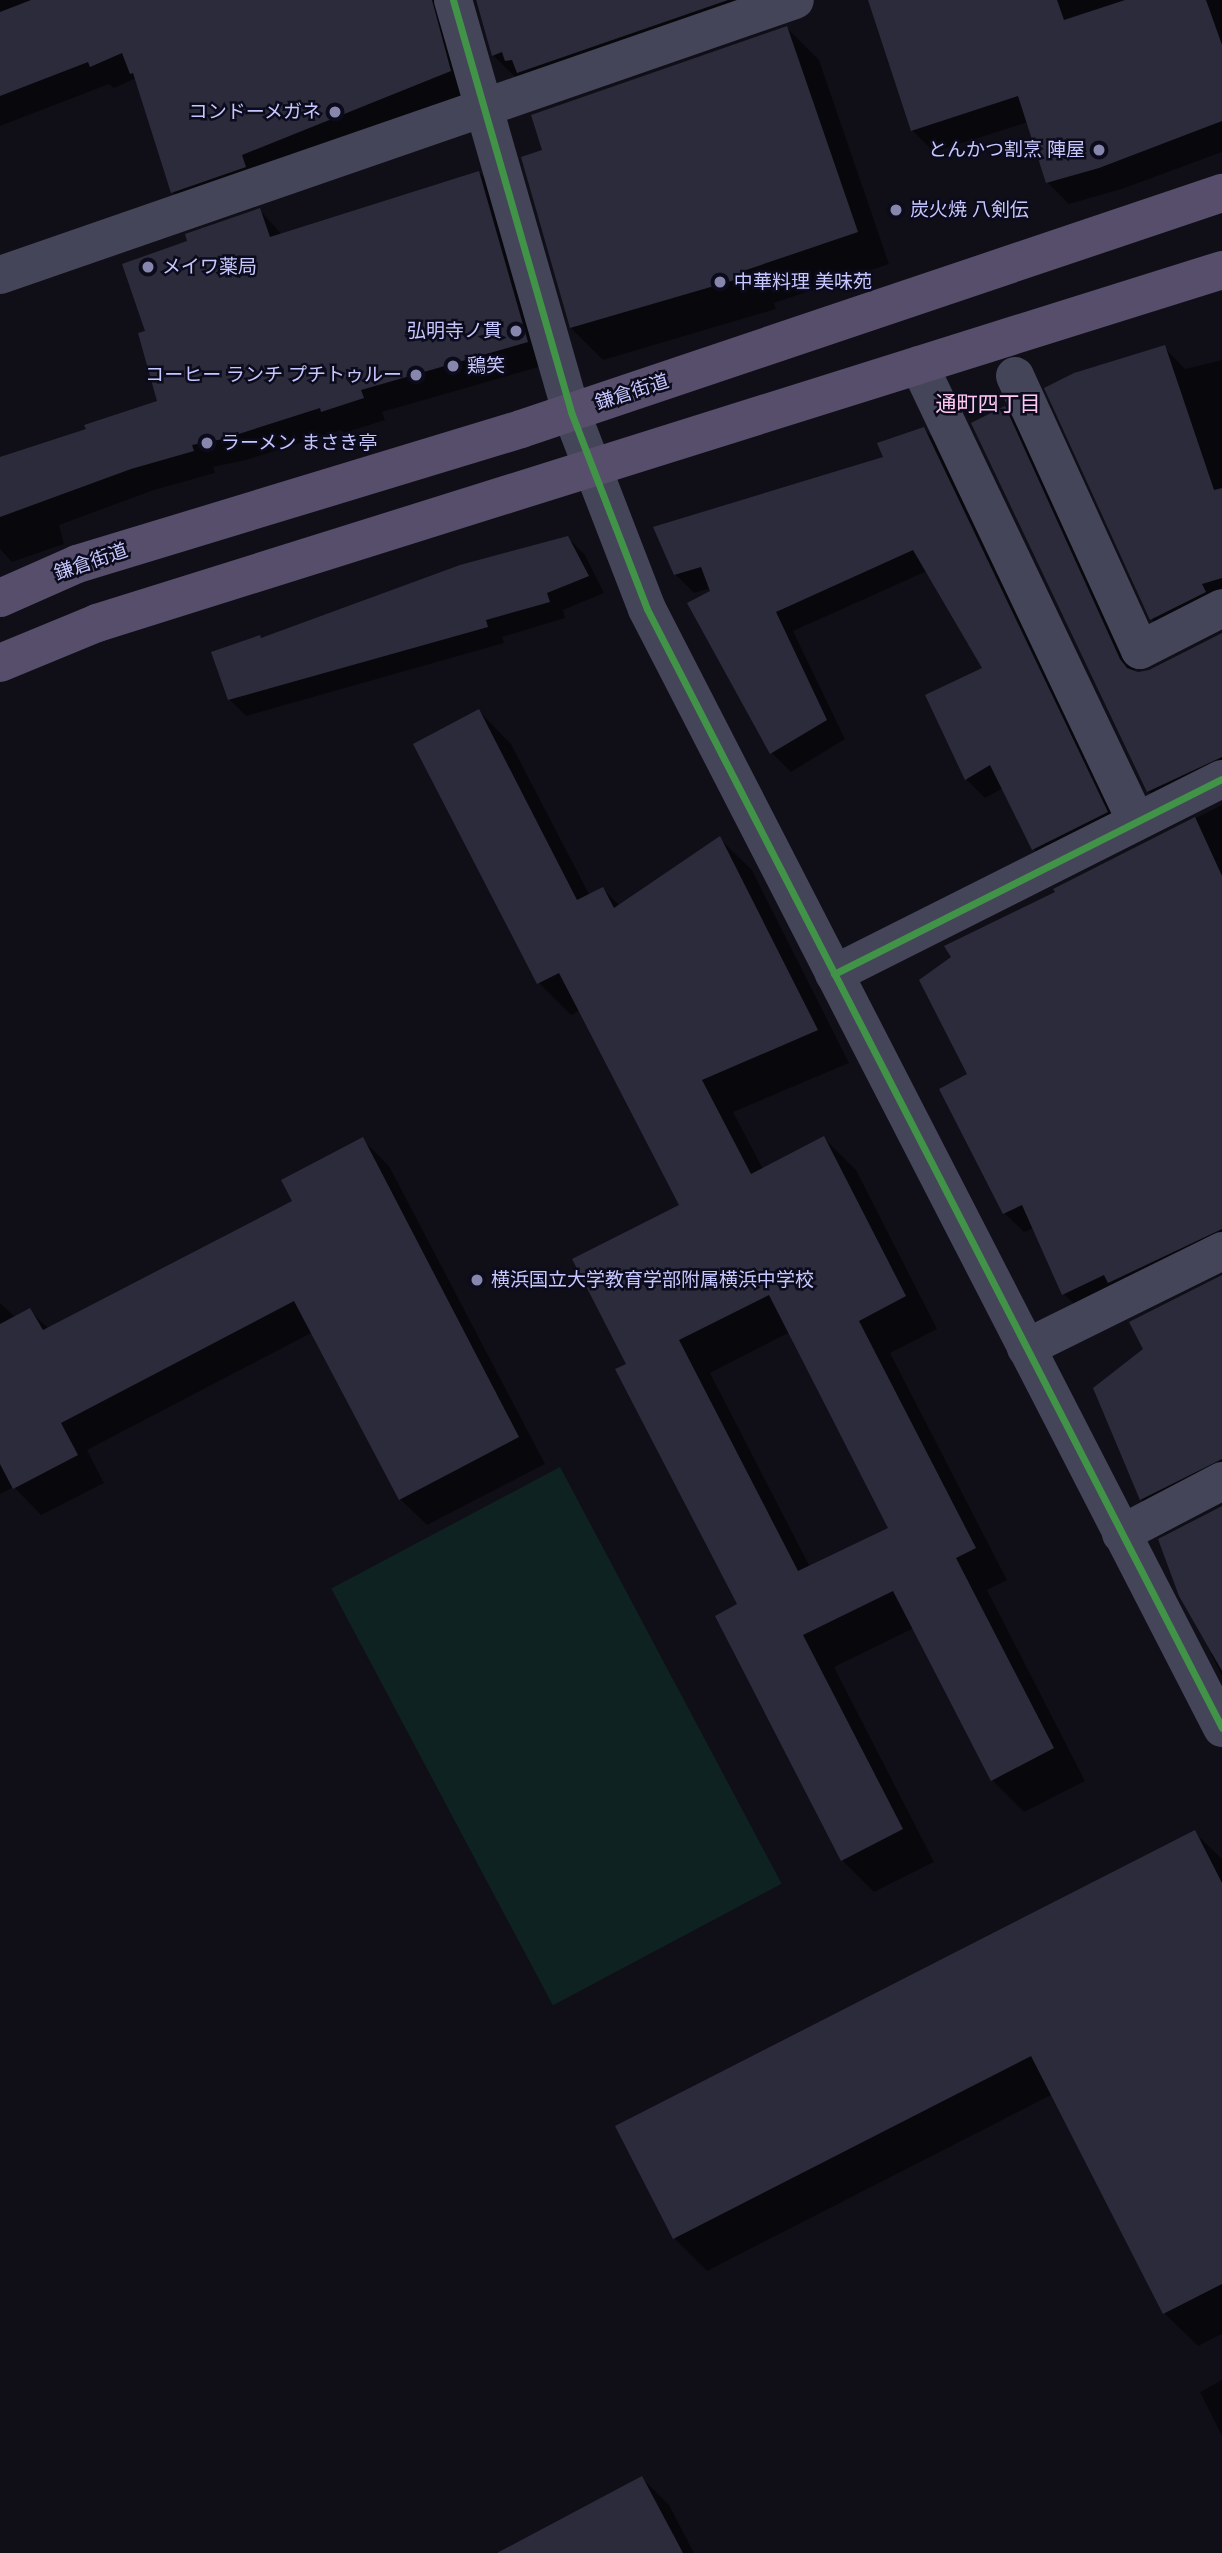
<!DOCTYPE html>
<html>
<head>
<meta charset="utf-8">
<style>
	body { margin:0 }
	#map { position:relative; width:1222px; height:2553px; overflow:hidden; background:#100f18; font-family:"Open Sans","Noto Sans JP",sans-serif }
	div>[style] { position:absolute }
	.green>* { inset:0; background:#0e2321; transform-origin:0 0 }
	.shadow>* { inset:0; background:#0007 }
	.building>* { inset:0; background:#2c2b3c }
	.minor>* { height:38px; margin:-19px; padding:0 19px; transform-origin:19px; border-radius:19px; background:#444559 }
	.major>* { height:38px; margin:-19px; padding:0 19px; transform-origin:19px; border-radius:19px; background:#574e6c }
	.cycleway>* { height:7px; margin:-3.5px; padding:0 3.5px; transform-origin:3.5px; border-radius:3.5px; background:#419447 }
	.dots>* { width:19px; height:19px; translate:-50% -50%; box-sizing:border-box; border:4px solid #0c0b1c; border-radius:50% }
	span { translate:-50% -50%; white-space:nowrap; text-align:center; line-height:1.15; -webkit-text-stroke:5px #0c0b1c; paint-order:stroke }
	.poi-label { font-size:19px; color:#c7c7ff }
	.right { translate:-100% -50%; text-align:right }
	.left { translate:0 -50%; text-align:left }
	.street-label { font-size:19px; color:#c7c7ff }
	.neighbourhood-label { font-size:21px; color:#ffc9f2 }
</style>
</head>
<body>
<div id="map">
	<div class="green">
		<div style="left:560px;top:1467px;width:472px;height:259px;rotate:62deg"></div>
	</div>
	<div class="shadow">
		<div style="clip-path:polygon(0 0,792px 0,515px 77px,493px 55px,475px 0,469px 0,472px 93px,195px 213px,173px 192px,136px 78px,114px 88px,109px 84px,0 126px)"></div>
		<div style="clip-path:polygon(870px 0,1222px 0,1222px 152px,1122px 189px,1069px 204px,1047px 182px,1028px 122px,934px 152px,912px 130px)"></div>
		<div style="clip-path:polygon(787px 28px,819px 60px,889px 264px,774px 303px,776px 309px,603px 360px,571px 328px,545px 151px)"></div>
		<div style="clip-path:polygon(479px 172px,500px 194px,549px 364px,382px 412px,385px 420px,344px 433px,341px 430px,246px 460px,213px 467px,215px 473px,154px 490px,59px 525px,64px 544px,12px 562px,0 549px,0 459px,88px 431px,159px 402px,147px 332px,189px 242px,260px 210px,282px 235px)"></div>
		<div style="clip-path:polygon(1164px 347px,1185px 369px,1222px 360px,1222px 613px,1171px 639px,1152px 619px,1047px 388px)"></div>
		<div style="clip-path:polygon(1004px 409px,1024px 428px,1136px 673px,1150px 671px,1222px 634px,1222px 786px,1168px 811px,1148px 791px)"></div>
		<div style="clip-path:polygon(924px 429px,943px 448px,1125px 831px,1053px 868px,1034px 849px,1003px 788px,985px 798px,966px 779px,927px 695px,984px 669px,927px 571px,793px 631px,845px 739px,791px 772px,772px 753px,711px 588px,694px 593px,675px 574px,885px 458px)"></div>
		<div style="clip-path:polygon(568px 538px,585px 555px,604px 593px,563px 610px,565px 618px,502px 637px,504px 643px,246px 716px,229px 699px,262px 640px)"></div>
		<div style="clip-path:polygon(evenodd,479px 711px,511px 744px,590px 896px,603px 889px,620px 906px,719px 838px,752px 870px,849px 1063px,733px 1112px,763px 1169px,824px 1138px,856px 1170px,937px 1329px,890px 1353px,1007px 1580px,987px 1590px,1085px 1781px,1024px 1812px,992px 1780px,914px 1628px,834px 1667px,934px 1862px,874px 1892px,842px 1860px,739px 1605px,629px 1365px,681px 1206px,580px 1010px,571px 1015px,539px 983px,479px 711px,790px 1332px,891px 1528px,810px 1567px,710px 1373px,790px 1332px)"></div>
		<div style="clip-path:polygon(1222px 805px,1222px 1256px,1083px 1313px,1064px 1294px,1034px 1228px,1024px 1232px,1004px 1213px,970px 1075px,1057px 893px,1055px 889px)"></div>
		<div style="clip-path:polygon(362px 1139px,389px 1166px,545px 1464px,427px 1525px,400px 1499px,313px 1332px,87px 1450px,104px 1483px,41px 1515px,14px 1487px,0 1494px,0 1303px,16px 1318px,30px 1311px,49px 1329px,294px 1202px)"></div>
		<div style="clip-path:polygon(1222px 1277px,1222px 1486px,1161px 1518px,1141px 1499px,1146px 1349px)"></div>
		<div style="clip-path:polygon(1222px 1508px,1222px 1676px,1211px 1654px,1213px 1652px)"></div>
		<div style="clip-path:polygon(1194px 1832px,1222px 1859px,1222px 2334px,1198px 2346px,1164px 2313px,1053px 2094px,707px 2271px,674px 2238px)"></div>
		<div style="clip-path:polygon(1222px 2380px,1222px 2436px,1200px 2392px)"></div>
		<div style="clip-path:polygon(642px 2478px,669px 2505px,694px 2553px,501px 2553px)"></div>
	</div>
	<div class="building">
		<div style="clip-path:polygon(31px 0,432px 0,451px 71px,242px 155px,246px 167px,171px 193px,133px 73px,130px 74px,122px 53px,90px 67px,88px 62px,0 96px,0 12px)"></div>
		<div style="clip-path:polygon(476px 0,728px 0,517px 73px,512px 60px,505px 61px,502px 52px,492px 56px)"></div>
		<div style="clip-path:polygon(868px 0,1057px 0,1064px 20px,1125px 0,1206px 0,1222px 45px,1222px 121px,1099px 168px,1046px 183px,1018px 96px,911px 131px)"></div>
		<div style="clip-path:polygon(787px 26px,858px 232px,743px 271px,745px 277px,570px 328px,521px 157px,542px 150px,531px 115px)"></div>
		<div style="clip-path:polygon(479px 171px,528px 342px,361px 390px,364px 398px,321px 412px,320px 408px,223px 439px,192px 445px,194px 451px,131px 469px,0 517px,0 457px,86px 429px,84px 425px,157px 401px,138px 333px,145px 331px,122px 264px,187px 241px,185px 234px,260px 208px,270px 237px)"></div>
		<div style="clip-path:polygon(1165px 345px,1214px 490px,1222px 488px,1222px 578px,1202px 584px,1206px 592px,1150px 620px,1044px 388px,1074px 373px)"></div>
		<div style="clip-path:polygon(1005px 406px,1120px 659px,1127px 668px,1138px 672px,1149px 670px,1222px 633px,1222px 757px,1147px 792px,971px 423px)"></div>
		<div style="clip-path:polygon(924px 427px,1108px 812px,1032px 850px,990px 765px,965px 780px,925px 695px,982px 668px,913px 550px,776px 612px,827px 720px,770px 754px,687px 603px,710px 591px,701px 567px,674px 575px,653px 527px,883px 457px,877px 443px)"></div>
		<div style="clip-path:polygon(568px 536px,589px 576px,547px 593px,550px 602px,486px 620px,488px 627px,228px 700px,211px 652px,260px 635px,261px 638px,460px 565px)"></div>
		<div style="clip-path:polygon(evenodd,479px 709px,577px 900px,603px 887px,614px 908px,720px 836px,818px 1030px,702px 1080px,751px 1174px,824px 1136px,906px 1296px,859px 1321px,976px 1548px,956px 1558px,1054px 1748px,991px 1781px,893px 1591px,803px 1635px,903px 1829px,841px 1861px,715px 1616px,737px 1604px,615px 1369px,626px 1364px,572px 1259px,679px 1205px,559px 973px,537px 984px,413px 744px,479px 709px,769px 1295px,888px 1528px,798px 1571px,679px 1340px,769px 1295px)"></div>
		<div style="clip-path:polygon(1195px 817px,1222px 876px,1222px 1229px,1108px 1283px,1104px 1275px,1062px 1295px,1022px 1205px,1003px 1214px,939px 1089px,967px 1074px,919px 980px,951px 957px,944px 946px,1055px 892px,1053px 889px)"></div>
		<div style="clip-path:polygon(363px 1137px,519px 1437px,399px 1500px,294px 1301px,61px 1423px,78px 1455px,13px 1489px,0 1464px,0 1324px,30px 1308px,43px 1330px,292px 1201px,281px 1180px)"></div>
		<div style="clip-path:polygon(1222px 1275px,1222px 1459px,1140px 1500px,1093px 1388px,1143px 1349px,1129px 1322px)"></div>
		<div style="clip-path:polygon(1222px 1506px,1222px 1671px,1179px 1596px,1158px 1539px)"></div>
		<div style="clip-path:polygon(1195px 1830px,1222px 1883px,1222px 2284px,1163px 2314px,1031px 2056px,673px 2239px,615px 2126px)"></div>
		<div style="clip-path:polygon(642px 2476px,683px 2553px,497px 2553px)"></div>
	</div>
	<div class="minor">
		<div style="left:453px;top:0;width:429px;rotate:74deg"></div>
		<div style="left:571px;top:412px;width:211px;rotate:68.9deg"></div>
		<div style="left:647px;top:609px;width:1258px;rotate:62.8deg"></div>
		<div style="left:0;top:275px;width:841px;rotate:-19.08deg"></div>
		<div style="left:919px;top:365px;width:505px;rotate:64.55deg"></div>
		<div style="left:1015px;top:376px;width:301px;rotate:65.5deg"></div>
		<div style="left:1140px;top:650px;width:92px;rotate:-27.1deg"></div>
		<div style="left:834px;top:974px;width:434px;rotate:-26.7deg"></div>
		<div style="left:1026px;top:1348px;width:219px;rotate:-26.3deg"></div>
		<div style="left:1121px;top:1534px;width:114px;rotate:-27.7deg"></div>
	</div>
	<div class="major">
		<div style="left:0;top:598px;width:84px;rotate:-23.8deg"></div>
		<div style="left:77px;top:564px;width:464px;rotate:-16.9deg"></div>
		<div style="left:521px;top:429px;width:740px;rotate:-18.61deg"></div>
		<div style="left:0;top:663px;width:105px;rotate:-22.4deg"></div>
		<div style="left:97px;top:623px;width:1179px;rotate:-17.42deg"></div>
	</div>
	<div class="cycleway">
		<div style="left:453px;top:0;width:429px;rotate:74deg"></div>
		<div style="left:571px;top:412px;width:211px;rotate:68.9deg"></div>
		<div style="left:647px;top:609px;width:1258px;rotate:62.8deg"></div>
		<div style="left:834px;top:974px;width:434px;rotate:-26.7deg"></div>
	</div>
	<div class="dots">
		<div style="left:335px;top:112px;background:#8787ae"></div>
		<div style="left:1099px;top:150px;background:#8787ae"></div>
		<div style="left:896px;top:210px;background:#8787ae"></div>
		<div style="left:148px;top:267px;background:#8787ae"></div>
		<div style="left:720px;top:282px;background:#8787ae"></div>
		<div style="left:516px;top:331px;background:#8787ae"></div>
		<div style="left:453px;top:366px;background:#8787ae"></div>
		<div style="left:416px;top:375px;background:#8787ae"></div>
		<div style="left:207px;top:443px;background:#8787ae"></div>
		<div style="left:477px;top:1280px;background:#8787ae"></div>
	</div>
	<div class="poi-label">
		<span class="right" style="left:321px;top:112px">コンドーメガネ</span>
		<span class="right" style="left:1085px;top:150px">とんかつ割烹 陣屋</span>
		<span class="left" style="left:910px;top:210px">炭火焼 八剣伝</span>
		<span class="left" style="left:162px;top:267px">メイワ薬局</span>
		<span class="left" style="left:734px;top:282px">中華料理 美味苑</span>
		<span class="right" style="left:502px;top:331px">弘明寺ノ貫</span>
		<span class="left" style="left:467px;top:366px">鶏笑</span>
		<span class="right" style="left:402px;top:375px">コーヒー ランチ プチトゥルー</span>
		<span class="left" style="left:221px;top:443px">ラーメン まさき亭</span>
		<span class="left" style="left:491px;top:1280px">横浜国立大学教育学部附属横浜中学校</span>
	</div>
	<div class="street-label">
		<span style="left:632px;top:392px;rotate:-18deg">鎌倉街道</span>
		<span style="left:91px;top:562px;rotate:-19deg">鎌倉街道</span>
	</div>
	<div class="neighbourhood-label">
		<span style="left:988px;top:403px">通町四丁目</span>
	</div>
</div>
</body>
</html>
